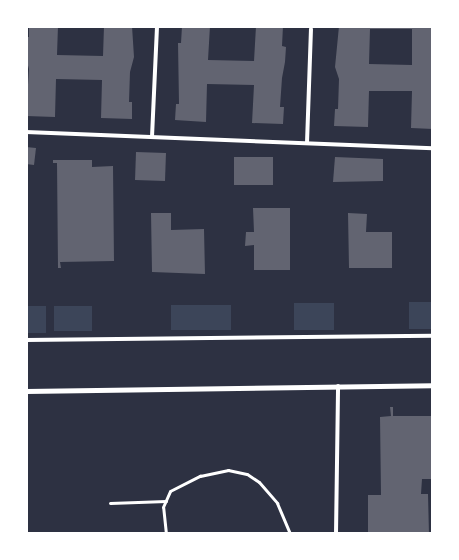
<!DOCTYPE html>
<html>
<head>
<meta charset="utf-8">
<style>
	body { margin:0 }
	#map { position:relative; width:459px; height:560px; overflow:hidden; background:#2d3142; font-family:"Playfair Display",serif }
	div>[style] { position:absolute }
	.green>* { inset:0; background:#3c4559; transform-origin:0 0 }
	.building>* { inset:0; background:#626471; transform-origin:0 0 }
	.path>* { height:3px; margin:-1.5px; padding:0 1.5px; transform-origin:1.5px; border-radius:1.5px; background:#fff }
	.service>* { height:4px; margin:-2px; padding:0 2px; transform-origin:2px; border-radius:2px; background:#fff }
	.minor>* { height:5px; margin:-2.5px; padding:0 2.5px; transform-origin:2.5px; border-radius:2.5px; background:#fff }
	span { translate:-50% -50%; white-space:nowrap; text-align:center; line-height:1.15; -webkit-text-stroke:5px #fff; paint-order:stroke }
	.frame { position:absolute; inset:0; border:28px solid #fff; pointer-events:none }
</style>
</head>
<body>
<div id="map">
	<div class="green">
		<div style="left:409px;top:302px;width:24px;height:27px"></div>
		<div style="left:294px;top:303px;width:40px;height:27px"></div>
		<div style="left:231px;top:305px;width:25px;height:60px;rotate:90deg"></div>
		<div style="left:26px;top:306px;width:20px;height:27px"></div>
		<div style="left:54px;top:306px;width:38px;height:25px"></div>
	</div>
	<div class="building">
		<div style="clip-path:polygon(29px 26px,58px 26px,57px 55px,103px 56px,104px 26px,132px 26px,134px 57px,130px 72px,129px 102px,132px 102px,132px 119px,101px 118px,102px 80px,56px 79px,55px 117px,26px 116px,29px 69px,26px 58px,26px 37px,29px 37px)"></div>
		<div style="clip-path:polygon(182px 26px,210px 26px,208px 60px,254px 61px,256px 26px,283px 26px,282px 46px,286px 47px,285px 62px,282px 78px,280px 107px,284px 107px,283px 124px,252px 123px,254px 85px,207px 84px,206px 122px,175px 120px,176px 104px,179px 104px,178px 43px,181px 43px)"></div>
		<div style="clip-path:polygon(evenodd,339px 26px,433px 26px,433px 129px,411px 128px,412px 91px,369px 91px,368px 127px,334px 126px,335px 109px,338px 109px,339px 79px,335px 67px,339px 26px,370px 29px,412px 29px,412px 65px,369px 64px,370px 29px)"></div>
		<div style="clip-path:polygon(26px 147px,36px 148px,34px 165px,26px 164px)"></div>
		<div style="left:136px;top:152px;width:30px;height:28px;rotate:2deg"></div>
		<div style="left:234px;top:157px;width:39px;height:28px"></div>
		<div style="clip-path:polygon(335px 157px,383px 159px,383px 181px,333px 182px)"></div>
		<div style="clip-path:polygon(53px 160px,92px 160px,92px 167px,113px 166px,114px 261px,60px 262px,61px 268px,58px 268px,57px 163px,53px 163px)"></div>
		<div style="clip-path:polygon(253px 208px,290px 208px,290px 270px,254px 270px,254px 245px,245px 246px,246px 232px,254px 232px)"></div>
		<div style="clip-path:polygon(151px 213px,171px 213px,171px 230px,204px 229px,205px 274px,152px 272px)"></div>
		<div style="clip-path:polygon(348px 213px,367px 214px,366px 232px,392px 232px,392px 268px,349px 268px)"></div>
		<div style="clip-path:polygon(390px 407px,393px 407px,393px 416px,433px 416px,433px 479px,422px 479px,421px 494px,428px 494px,429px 534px,368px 534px,368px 495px,381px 495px,380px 417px,391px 416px)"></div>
	</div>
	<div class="path">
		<div style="left:110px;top:503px;width:56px;rotate:-2deg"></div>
		<div style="left:166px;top:534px;width:27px;rotate:-96deg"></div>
		<div style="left:163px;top:507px;width:17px;rotate:-66deg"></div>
		<div style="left:170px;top:491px;width:34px;rotate:-27deg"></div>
		<div style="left:200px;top:476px;width:29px;rotate:-12deg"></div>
		<div style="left:228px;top:470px;width:19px;rotate:12deg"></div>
		<div style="left:247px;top:474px;width:14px;rotate:34deg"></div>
		<div style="left:259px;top:482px;width:28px;rotate:49deg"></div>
		<div style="left:277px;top:503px;width:34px;rotate:67deg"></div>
	</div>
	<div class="service">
		<div style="left:26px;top:132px;width:407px;rotate:2.3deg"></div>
		<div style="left:152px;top:137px;width:111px;rotate:-87.4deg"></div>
		<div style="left:307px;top:143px;width:114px;rotate:-88deg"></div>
		<div style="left:26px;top:340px;width:407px;rotate:-0.6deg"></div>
		<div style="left:336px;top:534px;width:148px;rotate:-89.2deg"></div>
	</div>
	<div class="minor">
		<div style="left:26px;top:391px;width:407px;rotate:-0.8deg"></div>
	</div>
	<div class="frame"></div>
</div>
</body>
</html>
